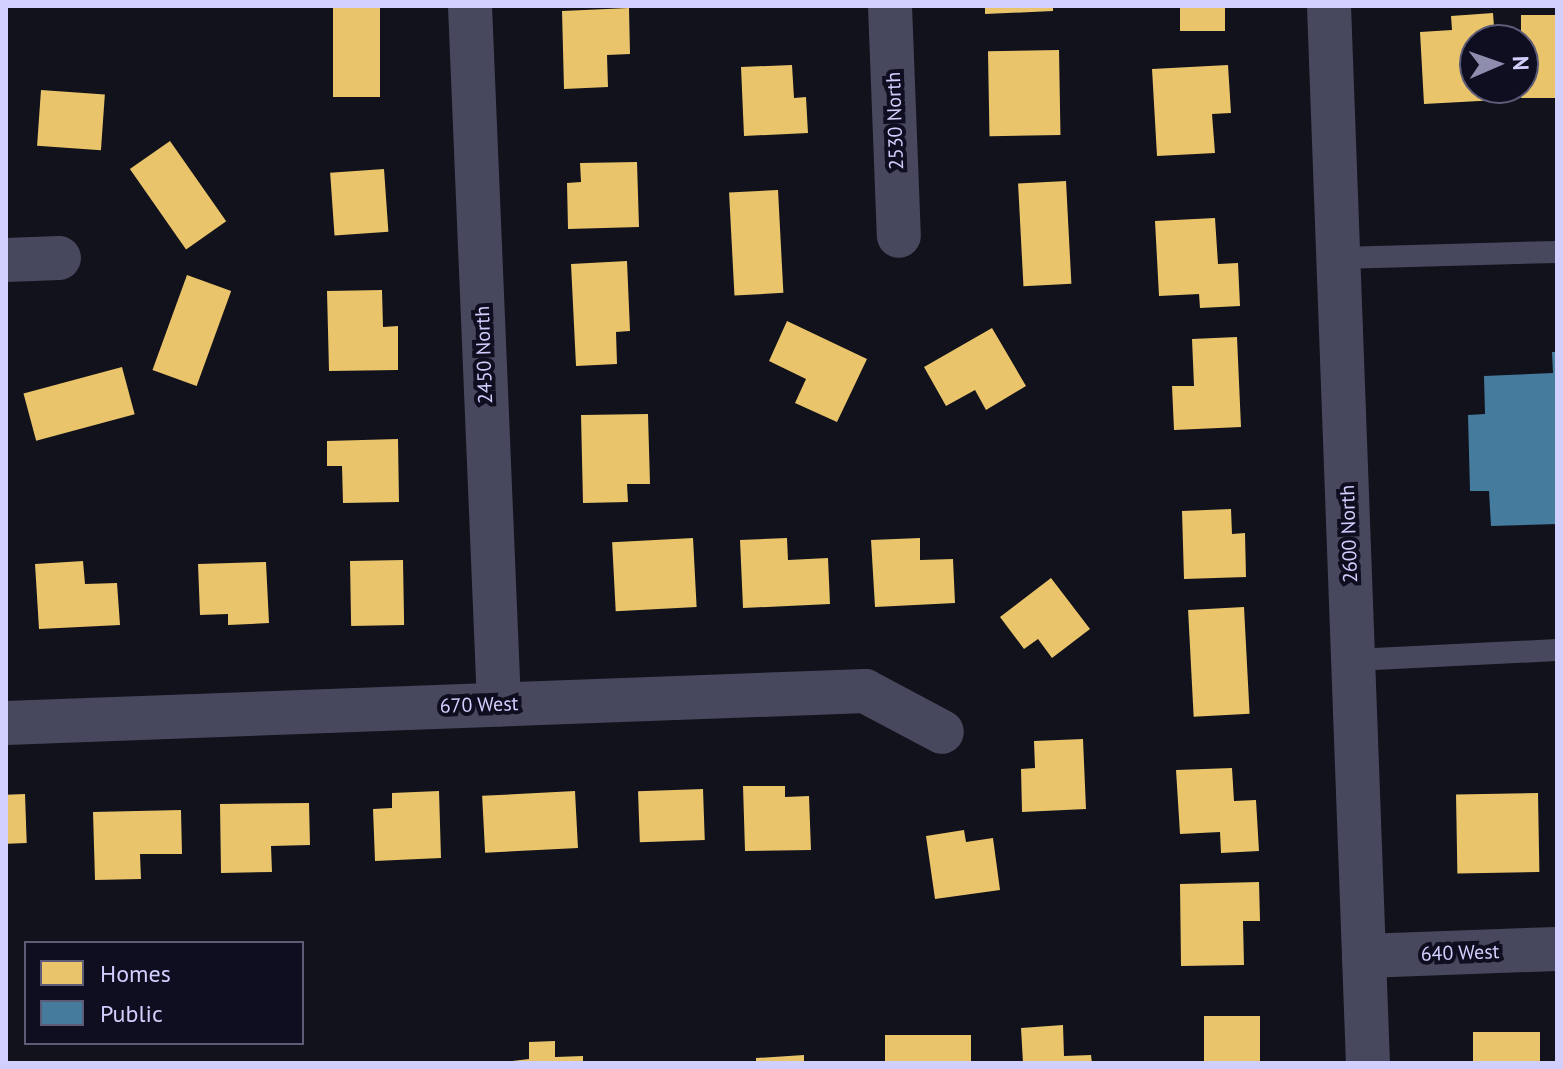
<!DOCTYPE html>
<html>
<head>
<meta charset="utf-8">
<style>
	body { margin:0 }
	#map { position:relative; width:1563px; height:1069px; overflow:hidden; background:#12121c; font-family:"PT Sans",sans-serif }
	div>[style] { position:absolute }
	.homes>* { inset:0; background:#e9c46a; transform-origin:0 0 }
	.public>* { inset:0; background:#457b9d }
	.service>* { height:22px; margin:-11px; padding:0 11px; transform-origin:11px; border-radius:11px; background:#47485d }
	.minor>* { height:44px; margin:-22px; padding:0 22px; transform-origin:22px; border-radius:22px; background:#47485d }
	.tertiary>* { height:44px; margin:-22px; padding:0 22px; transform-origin:22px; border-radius:22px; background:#47485d }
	span { translate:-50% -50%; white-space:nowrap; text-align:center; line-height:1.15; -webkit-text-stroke:8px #0f0e20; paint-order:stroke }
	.street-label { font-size:20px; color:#d0cffd }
	.frame { position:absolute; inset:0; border:8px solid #d0cffd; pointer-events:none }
	.legend { position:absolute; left:24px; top:941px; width:280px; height:104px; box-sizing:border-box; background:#0f0e20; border:2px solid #5c5b78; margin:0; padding:10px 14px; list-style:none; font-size:24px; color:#d0cffd }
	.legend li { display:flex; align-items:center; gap:16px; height:40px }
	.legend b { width:40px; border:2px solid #5c5b78 }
	.north { position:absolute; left:1459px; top:24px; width:80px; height:80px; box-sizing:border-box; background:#0f0e20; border:2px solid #5c5b78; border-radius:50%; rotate:88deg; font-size:22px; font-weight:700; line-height:32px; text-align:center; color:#d0cffd }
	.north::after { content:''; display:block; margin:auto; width:28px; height:36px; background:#8e8dae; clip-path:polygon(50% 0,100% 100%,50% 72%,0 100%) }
</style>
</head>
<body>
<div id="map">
	<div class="homes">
		<div style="left:333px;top:6px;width:47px;height:91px"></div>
		<div style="clip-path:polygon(985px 6px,1053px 6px,1053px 11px,985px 14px)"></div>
		<div style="left:1180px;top:6px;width:45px;height:25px"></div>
		<div style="clip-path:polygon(629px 8px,630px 54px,607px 55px,608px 87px,564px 89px,562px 11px)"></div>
		<div style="clip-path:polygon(1493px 13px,1495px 40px,1475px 40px,1475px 88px,1497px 88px,1498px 100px,1424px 104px,1420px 32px,1452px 30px,1451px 16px)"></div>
		<div style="left:1557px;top:15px;width:83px;height:36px;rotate:90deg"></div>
		<div style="left:1059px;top:50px;width:85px;height:71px;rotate:89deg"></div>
		<div style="clip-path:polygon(792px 65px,794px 98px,806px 97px,808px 133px,744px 136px,741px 67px)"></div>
		<div style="clip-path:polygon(1228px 65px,1231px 113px,1212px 114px,1215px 153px,1157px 156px,1152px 69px)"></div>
		<div style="left:41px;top:90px;width:64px;height:56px;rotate:4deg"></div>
		<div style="left:170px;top:141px;width:98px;height:49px;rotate:55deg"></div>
		<div style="clip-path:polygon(637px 162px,639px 227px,568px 229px,567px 183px,581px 182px,580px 163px)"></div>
		<div style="left:384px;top:169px;width:63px;height:54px;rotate:86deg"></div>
		<div style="left:1066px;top:181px;width:103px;height:48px;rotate:87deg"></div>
		<div style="left:778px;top:190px;width:103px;height:49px;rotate:87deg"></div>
		<div style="clip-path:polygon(1215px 218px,1218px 264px,1238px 263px,1240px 306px,1200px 308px,1199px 294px,1159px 296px,1155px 221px)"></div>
		<div style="clip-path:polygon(627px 261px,630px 331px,616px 332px,617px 364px,576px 366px,571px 264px)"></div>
		<div style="left:187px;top:275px;width:47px;height:101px;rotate:20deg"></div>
		<div style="clip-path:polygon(382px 290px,383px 327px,398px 326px,398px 370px,329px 371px,327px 291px)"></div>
		<div style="clip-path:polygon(787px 321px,867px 359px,837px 422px,795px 403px,806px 379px,769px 361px)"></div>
		<div style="clip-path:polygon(992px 328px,1026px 386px,986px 410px,975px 390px,946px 406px,924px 367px)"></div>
		<div style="clip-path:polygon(1237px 337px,1241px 427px,1174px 430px,1172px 386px,1194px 386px,1192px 339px)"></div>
		<div style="left:122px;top:367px;width:49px;height:102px;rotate:75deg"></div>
		<div style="clip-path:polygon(648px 414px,650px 484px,627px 484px,628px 502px,583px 503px,581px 415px)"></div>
		<div style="clip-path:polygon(398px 439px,399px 502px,343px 503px,342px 466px,327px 466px,327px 441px)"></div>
		<div style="clip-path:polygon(1231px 509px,1232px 534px,1245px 533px,1246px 577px,1184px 579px,1182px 511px)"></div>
		<div style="left:693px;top:538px;width:69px;height:81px;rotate:87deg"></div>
		<div style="clip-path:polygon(787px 538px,788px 560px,828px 558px,830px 604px,743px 608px,740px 540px)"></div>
		<div style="clip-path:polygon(920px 538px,920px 560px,953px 559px,955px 603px,875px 607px,871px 540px)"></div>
		<div style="left:403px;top:560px;width:65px;height:53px;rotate:89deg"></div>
		<div style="clip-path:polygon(83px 561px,85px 584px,117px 583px,120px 625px,39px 629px,35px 564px)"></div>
		<div style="clip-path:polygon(266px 562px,269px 623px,228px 625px,228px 614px,200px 615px,198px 564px)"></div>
		<div style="clip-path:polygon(1051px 578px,1090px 629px,1052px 658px,1038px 639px,1024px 649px,1000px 617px)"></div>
		<div style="left:1244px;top:607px;width:107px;height:56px;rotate:87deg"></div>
		<div style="clip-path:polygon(1083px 739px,1086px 809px,1022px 812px,1021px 769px,1035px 768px,1034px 741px)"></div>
		<div style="clip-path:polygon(1232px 768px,1234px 801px,1256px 800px,1259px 851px,1221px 853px,1220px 832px,1180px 834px,1176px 770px)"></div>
		<div style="clip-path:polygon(743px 786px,785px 786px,785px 797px,809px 796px,811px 850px,745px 851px)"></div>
		<div style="left:703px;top:789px;width:51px;height:65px;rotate:88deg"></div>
		<div style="clip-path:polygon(439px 791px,441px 858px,375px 861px,373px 809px,392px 808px,392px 793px)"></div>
		<div style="left:575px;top:791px;width:57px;height:93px;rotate:87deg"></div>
		<div style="left:1538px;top:793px;width:79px;height:82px;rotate:89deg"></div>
		<div style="left:25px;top:794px;width:49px;height:19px;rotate:88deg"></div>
		<div style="clip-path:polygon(309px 803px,310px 845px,271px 846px,272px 872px,221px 873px,220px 804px)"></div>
		<div style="clip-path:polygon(181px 810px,182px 854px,140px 854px,141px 879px,95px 880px,93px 812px)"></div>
		<div style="clip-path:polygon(964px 830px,966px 842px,993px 838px,1000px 890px,935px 899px,926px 836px)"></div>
		<div style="clip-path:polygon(1259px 882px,1260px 921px,1243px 921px,1244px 965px,1181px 966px,1180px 884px)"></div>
		<div style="left:1260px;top:1016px;width:47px;height:56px;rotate:90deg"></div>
		<div style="clip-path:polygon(1063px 1025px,1064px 1056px,1091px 1055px,1092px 1063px,1023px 1063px,1021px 1028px)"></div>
		<div style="left:1540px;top:1032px;width:31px;height:67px;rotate:90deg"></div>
		<div style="left:971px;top:1035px;width:28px;height:86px;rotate:90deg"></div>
		<div style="clip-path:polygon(555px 1041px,555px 1057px,583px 1056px,583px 1063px,495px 1063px,529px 1059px,529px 1042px)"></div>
		<div style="clip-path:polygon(804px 1055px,804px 1063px,756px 1063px,756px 1058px)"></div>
	</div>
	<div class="public">
		<div style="clip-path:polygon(1552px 352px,1557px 352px,1557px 524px,1491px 526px,1489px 491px,1470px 491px,1468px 415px,1485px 414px,1484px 376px,1553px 373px)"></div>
	</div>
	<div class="service">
		<div style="left:1340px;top:258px;width:217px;rotate:-1.6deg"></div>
		<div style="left:1354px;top:660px;width:203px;rotate:-2.8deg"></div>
	</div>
	<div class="minor">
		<div style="left:470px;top:6px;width:699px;rotate:87.62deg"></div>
		<div style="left:890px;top:6px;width:230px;rotate:87.8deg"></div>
		<div style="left:6px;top:260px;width:53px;rotate:-2.2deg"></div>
		<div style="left:6px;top:723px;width:860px;rotate:-2.13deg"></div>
		<div style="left:865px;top:691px;width:87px;rotate:28deg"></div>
		<div style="left:1364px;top:956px;width:193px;rotate:-2.1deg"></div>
	</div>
	<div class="tertiary">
		<div style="left:1329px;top:6px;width:1058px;rotate:87.89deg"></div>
	</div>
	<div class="street-label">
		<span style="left:895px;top:121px;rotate:-92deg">2530 North</span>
		<span style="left:484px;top:355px;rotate:-92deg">2450 North</span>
		<span style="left:1349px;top:534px;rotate:-92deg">2600 North</span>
		<span style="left:479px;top:705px;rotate:-2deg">670 West</span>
		<span style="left:1460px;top:953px;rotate:-2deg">640 West</span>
	</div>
	<div class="frame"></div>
	<ul class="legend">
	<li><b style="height:22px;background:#e9c46a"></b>Homes</li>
	<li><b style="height:22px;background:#457b9d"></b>Public</li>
	</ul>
	<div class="north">N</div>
</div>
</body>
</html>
